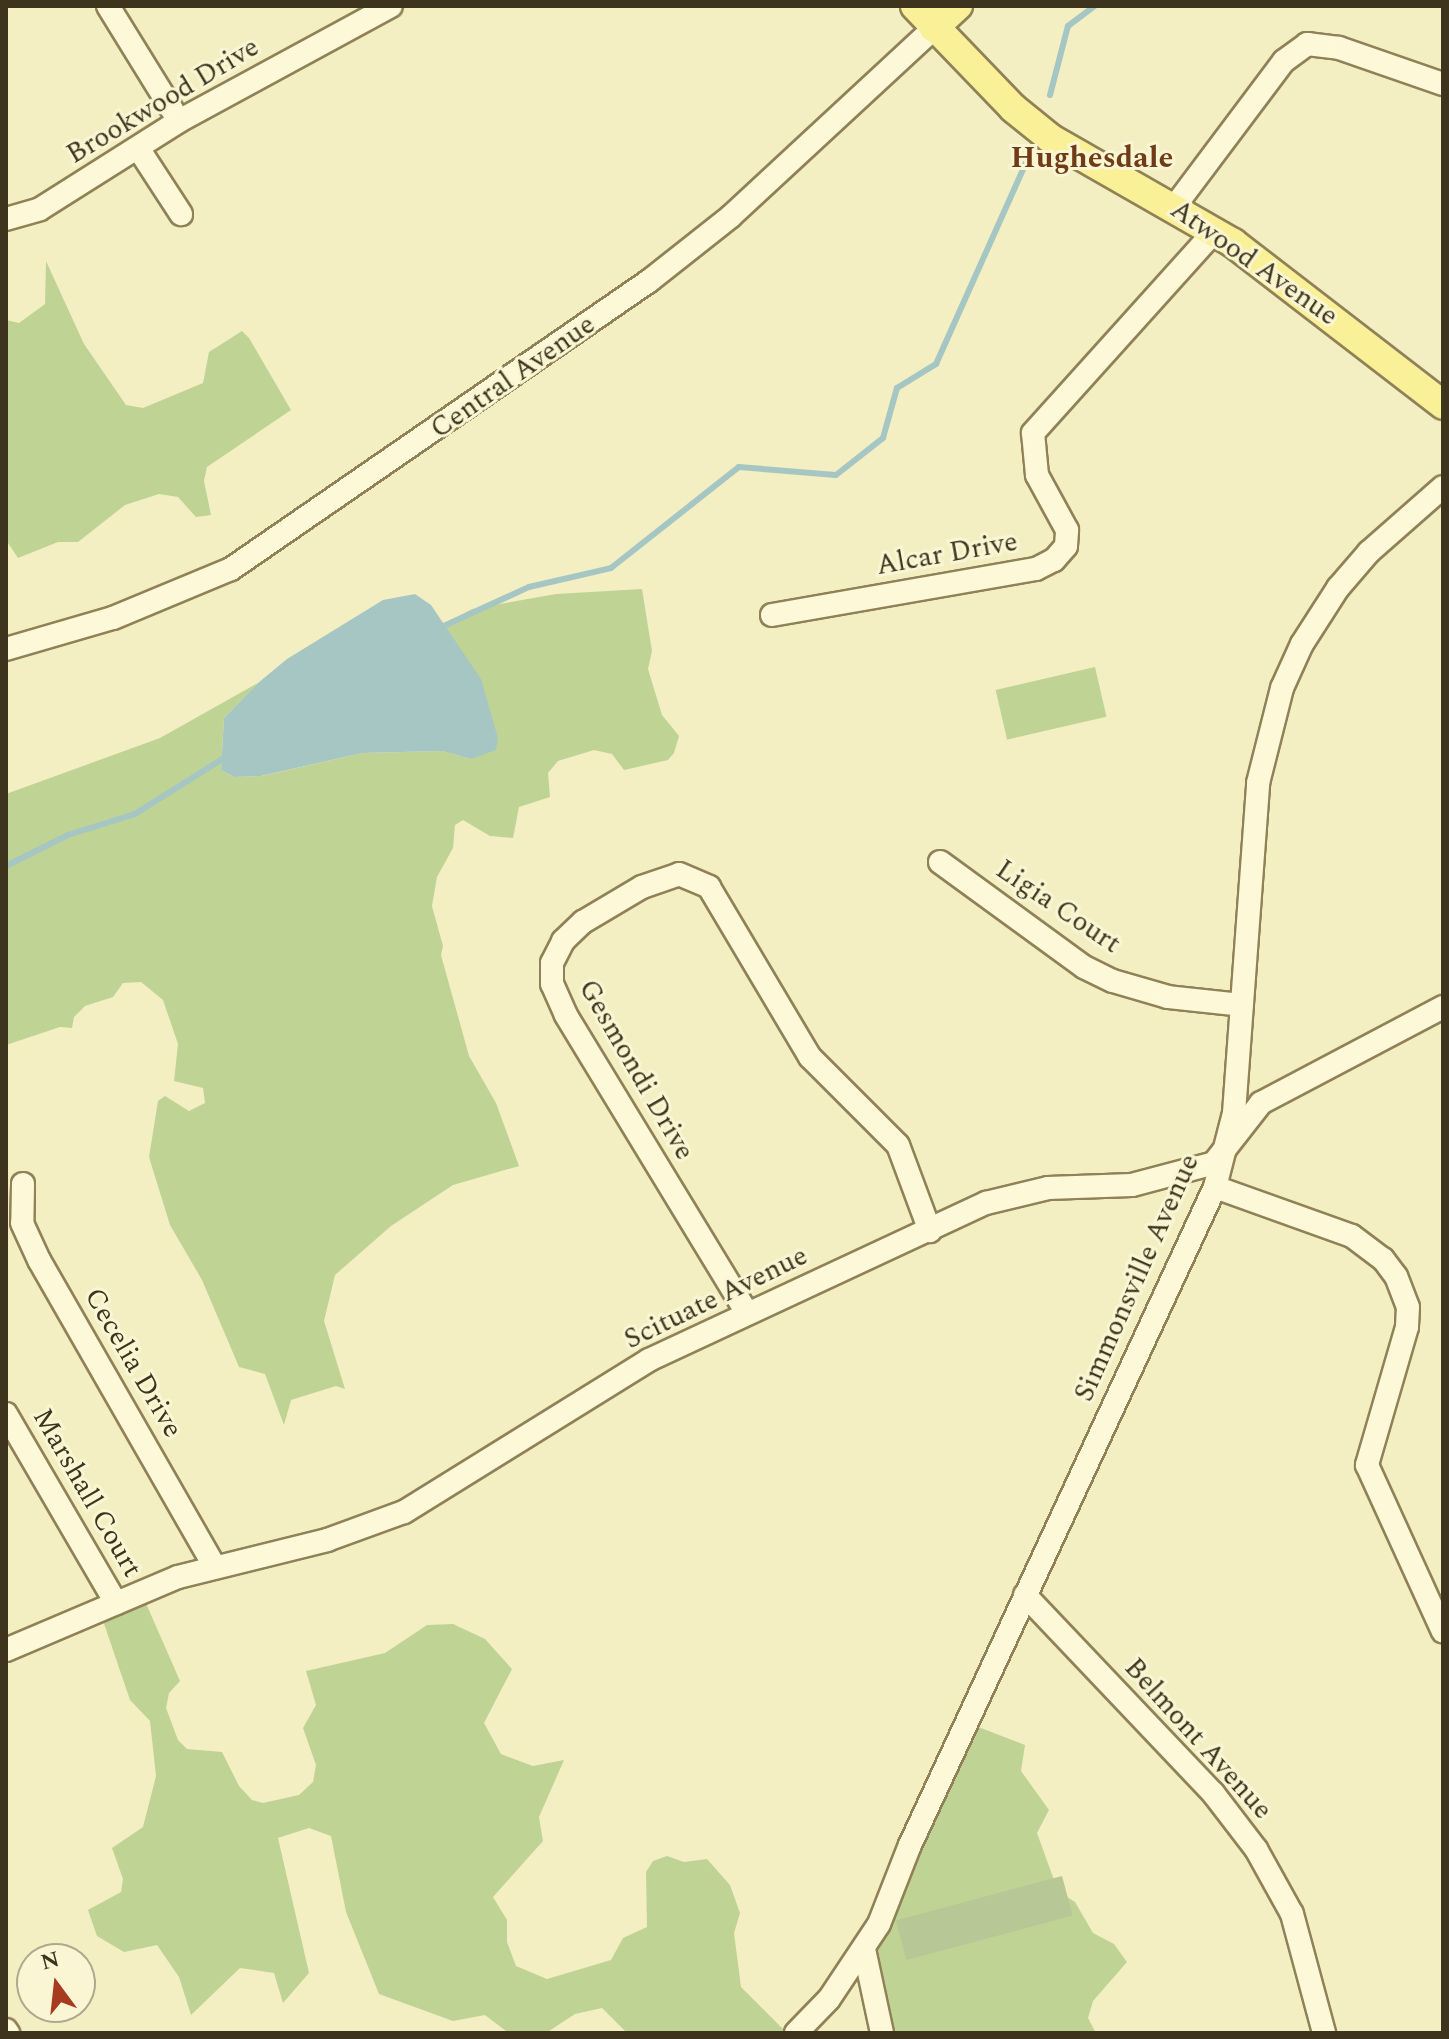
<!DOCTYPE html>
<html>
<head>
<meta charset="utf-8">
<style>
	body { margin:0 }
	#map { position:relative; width:1449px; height:2039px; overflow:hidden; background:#f3efc3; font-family:Spectral,serif }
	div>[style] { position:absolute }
	.green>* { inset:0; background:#bfd395; transform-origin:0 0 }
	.cemetery>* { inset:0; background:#b7c795; transform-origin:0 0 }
	.water>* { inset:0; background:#a6c6c3 }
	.stream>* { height:6px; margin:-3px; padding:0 3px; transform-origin:3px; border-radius:3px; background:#a6c6c3 }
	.roads { filter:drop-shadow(2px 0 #908157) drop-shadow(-2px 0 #908157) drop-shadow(0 2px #908157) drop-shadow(0 -2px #908157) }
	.minor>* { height:22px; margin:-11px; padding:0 11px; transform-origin:11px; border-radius:11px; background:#fdf9d8 }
	.major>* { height:28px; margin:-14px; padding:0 14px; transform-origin:14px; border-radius:14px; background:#faf097 }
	span { translate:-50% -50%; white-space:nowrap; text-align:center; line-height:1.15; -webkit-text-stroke:6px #faf6d4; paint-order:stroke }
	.street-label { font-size:28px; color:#3e341d }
	.neighbourhood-label { font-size:30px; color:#703c17; font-weight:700 }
	.frame { position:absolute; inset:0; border:8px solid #3e341d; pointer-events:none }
	.north { position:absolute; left:16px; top:1943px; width:80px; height:80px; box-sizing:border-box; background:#faf6d4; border:2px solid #afa88b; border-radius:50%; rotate:345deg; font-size:22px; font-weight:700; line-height:32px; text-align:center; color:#3e341d }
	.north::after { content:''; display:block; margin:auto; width:28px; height:36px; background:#a73b20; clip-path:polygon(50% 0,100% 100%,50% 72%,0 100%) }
</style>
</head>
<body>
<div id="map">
	<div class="green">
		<div style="clip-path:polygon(46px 261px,84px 344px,126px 405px,143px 408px,203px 383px,209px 352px,242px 331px,249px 338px,291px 410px,207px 467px,204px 481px,211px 515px,196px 517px,178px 497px,159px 494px,125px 505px,78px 542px,58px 542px,18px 558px,6px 540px,6px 320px,19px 323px,45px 304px)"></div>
		<div style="clip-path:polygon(642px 589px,652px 651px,648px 669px,662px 715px,679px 736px,674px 753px,668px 760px,624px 770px,612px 754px,594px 750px,558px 761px,548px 773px,550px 797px,519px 807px,513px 838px,490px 836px,463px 820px,455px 825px,453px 848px,437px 877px,432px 906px,443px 946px,441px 955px,469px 1056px,496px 1103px,519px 1166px,453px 1185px,391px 1226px,335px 1275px,324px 1321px,345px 1389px,336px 1386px,291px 1400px,284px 1425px,265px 1374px,239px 1367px,202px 1280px,170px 1225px,149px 1157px,158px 1101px,165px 1096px,189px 1111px,205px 1103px,203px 1088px,174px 1081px,178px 1044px,163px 1000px,141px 982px,123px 983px,113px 997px,85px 1006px,74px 1017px,72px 1028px,60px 1027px,6px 1045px,6px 794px,160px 738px,258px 683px,224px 718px,221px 770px,234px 777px,262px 776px,362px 753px,442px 751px,471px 759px,442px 626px,472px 609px,556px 594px)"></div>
		<div style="left:1095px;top:667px;width:51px;height:102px;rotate:77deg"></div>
		<div style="clip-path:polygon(141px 1592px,180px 1681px,169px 1693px,166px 1708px,178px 1740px,187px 1749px,222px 1752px,239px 1786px,252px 1800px,263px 1803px,299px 1795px,313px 1782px,316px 1765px,303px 1728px,316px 1705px,306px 1671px,385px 1653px,427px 1625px,453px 1624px,485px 1639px,512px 1669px,484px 1723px,501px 1754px,533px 1766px,564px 1760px,539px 1817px,543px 1841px,493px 1897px,507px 1920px,507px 1942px,516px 1966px,547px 1979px,611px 1960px,623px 1938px,647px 1927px,646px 1872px,653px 1861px,667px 1856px,684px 1862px,707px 1859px,730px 1885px,740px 1913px,734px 1933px,741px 1987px,787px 2033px,627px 2033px,602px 2008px,575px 2014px,546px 2033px,506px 2031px,485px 2015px,453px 2021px,379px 1994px,346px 1912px,331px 1836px,309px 1828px,278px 1838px,309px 1973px,283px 2003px,274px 1973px,240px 1968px,191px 2015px,179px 1977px,157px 1945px,124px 1952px,97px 1936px,88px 1910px,121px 1892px,123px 1879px,112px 1848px,143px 1827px,156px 1776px,150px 1721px,130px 1700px,99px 1609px)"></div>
		<div style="clip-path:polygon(968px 1723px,1025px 1745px,1021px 1771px,1049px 1810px,1037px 1833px,1058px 1891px,1075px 1902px,1093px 1933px,1114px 1944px,1127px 1962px,1093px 2001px,1088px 2018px,1096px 2033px,883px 2033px,867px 1957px)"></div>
	</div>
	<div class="cemetery">
		<div style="left:1062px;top:1876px;width:41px;height:172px;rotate:75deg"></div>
	</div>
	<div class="water">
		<div style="clip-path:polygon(415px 594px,431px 605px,481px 679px,498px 738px,496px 750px,471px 759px,442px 751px,362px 753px,261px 776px,234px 777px,221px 770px,224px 718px,258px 683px,287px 659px,383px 600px)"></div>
	</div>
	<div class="stream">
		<div style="left:1050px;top:95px;width:71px;rotate:-75.4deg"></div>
		<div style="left:1068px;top:26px;width:34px;rotate:-37deg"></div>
		<div style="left:435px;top:630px;width:103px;rotate:-24.6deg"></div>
		<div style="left:529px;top:587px;width:84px;rotate:-13deg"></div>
		<div style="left:611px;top:568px;width:163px;rotate:-38.3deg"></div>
		<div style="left:739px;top:467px;width:97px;rotate:4.7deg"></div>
		<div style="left:836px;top:475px;width:60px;rotate:-38.2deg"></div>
		<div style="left:883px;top:438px;width:52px;rotate:-74.4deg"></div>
		<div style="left:897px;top:388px;width:46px;rotate:-31.6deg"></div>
		<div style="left:936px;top:364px;width:228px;rotate:-65.9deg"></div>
		<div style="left:6px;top:866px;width:69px;rotate:-26.6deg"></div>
		<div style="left:68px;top:835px;width:70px;rotate:-17.4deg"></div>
		<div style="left:135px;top:814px;width:105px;rotate:-32.2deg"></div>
	</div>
	<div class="roads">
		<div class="minor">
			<div style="left:108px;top:6px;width:135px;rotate:58.3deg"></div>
			<div style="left:138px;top:148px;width:79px;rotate:56.9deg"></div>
			<div style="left:1175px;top:206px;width:181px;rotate:-53.1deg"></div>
			<div style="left:1284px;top:61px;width:29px;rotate:-36deg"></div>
			<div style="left:1307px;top:44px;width:32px;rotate:7deg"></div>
			<div style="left:1339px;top:48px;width:110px;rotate:19.1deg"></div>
			<div style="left:6px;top:219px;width:35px;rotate:-16deg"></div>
			<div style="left:40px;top:209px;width:165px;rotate:-32.3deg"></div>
			<div style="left:179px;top:121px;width:241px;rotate:-28.5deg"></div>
			<div style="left:772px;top:615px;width:268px;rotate:-9.9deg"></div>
			<div style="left:1036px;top:569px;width:20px;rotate:-27deg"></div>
			<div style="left:1054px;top:560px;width:18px;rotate:-49deg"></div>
			<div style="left:1066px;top:546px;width:16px;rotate:-86deg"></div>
			<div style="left:1067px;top:530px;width:63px;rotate:-118.6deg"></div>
			<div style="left:1037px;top:475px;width:42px;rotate:-95.4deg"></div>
			<div style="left:1033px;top:433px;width:272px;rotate:-48deg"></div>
			<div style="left:6px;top:649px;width:111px;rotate:-16.2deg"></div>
			<div style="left:113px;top:618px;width:128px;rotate:-22.6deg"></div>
			<div style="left:231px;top:569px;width:508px;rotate:-34.57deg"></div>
			<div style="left:649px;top:281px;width:103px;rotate:-38.3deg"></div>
			<div style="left:730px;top:217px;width:278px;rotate:-42.8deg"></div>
			<div style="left:940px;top:862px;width:178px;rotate:36.1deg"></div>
			<div style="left:1084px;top:967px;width:32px;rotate:26deg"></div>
			<div style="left:1113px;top:981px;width:57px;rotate:16.2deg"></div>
			<div style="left:1168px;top:997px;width:74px;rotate:6.2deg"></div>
			<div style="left:23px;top:1184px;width:39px;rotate:91deg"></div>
			<div style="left:22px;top:1223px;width:41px;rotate:65.3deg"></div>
			<div style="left:39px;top:1260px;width:353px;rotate:60.2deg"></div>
			<div style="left:1215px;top:1187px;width:145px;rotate:19.7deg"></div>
			<div style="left:1352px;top:1236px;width:39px;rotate:37deg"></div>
			<div style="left:1383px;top:1259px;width:21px;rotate:53deg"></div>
			<div style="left:1396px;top:1276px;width:33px;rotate:69deg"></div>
			<div style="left:1408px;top:1307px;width:20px;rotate:93deg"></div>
			<div style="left:1407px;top:1327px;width:144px;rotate:106.2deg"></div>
			<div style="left:1367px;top:1465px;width:183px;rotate:65.5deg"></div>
			<div style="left:747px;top:1313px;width:349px;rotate:-121.3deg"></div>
			<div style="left:566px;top:1015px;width:34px;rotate:-114deg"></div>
			<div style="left:552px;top:984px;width:21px;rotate:-90deg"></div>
			<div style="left:552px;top:963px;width:25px;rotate:-63deg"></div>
			<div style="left:563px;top:941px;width:28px;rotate:-44deg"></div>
			<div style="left:583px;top:922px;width:69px;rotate:-30.7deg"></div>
			<div style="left:642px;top:887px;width:39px;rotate:-19deg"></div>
			<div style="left:679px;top:874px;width:33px;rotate:23deg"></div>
			<div style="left:709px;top:887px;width:198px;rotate:59.3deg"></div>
			<div style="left:810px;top:1057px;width:124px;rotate:45deg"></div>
			<div style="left:898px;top:1145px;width:92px;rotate:69.6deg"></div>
			<div style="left:6px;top:1414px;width:219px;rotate:59.8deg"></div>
			<div style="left:1025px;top:1595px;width:273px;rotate:46.5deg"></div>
			<div style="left:1213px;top:1793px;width:71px;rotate:52.5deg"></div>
			<div style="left:1256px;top:1849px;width:74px;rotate:61deg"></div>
			<div style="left:1292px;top:1914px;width:123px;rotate:74.9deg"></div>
			<div style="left:6px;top:1650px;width:187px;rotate:-23deg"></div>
			<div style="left:178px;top:1577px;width:154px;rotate:-13.9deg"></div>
			<div style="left:327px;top:1540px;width:82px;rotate:-20deg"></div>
			<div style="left:404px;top:1512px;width:288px;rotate:-31.8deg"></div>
			<div style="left:649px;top:1360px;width:372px;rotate:-25deg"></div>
			<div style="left:986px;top:1203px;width:64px;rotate:-13.6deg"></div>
			<div style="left:1048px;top:1188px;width:84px;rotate:-2deg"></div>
			<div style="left:1132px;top:1185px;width:85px;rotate:-15deg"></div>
			<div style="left:1214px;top:1163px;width:76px;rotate:-51.9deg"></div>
			<div style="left:1261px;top:1103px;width:206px;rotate:-27.8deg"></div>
			<div style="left:864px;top:1949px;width:86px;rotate:77.9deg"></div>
			<div style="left:6px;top:2030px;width:4px;rotate:56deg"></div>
			<div style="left:796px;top:2033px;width:47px;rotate:-45.9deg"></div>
			<div style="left:829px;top:1999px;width:90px;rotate:-56.3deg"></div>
			<div style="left:879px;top:1924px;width:85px;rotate:-68.6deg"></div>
			<div style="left:910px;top:1845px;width:725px;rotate:-65.13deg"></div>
			<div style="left:1215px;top:1187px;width:76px;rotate:-75.6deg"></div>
			<div style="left:1234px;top:1113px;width:331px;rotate:-85.8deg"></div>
			<div style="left:1258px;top:783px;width:98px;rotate:-75.8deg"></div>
			<div style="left:1282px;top:688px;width:48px;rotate:-65.6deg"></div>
			<div style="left:1302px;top:644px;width:67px;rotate:-57.3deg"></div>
			<div style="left:1338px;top:588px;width:48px;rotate:-49.3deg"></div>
			<div style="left:1369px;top:552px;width:98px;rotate:-41.3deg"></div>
		</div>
		<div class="major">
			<div style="left:915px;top:6px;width:141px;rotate:46.1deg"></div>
			<div style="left:1013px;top:108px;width:48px;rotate:39deg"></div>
			<div style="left:1050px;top:138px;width:211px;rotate:29.8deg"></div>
			<div style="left:1233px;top:243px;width:265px;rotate:37.6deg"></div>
			<div style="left:934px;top:28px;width:33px;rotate:-43deg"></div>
		</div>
	</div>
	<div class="street-label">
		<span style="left:163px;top:101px;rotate:-31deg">Brookwood Drive</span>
		<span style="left:1254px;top:263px;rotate:35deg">Atwood Avenue</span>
		<span style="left:513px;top:377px;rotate:-35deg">Central Avenue</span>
		<span style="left:947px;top:554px;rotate:-10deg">Alcar Drive</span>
		<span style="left:1058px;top:907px;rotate:34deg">Ligia Court</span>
		<span style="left:636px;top:1070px;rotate:60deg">Gesmondi Drive</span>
		<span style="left:1137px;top:1278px;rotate:-66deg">Simmonsville Avenue</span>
		<span style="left:716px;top:1298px;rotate:-26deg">Scituate Avenue</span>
		<span style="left:133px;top:1363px;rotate:60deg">Cecelia Drive</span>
		<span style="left:87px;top:1493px;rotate:60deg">Marshall Court</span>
		<span style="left:1198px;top:1739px;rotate:48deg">Belmont Avenue</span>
	</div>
	<div class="neighbourhood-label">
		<span style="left:1092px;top:158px">Hughesdale</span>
	</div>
	<div class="frame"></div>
	<div class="north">N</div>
</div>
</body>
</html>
